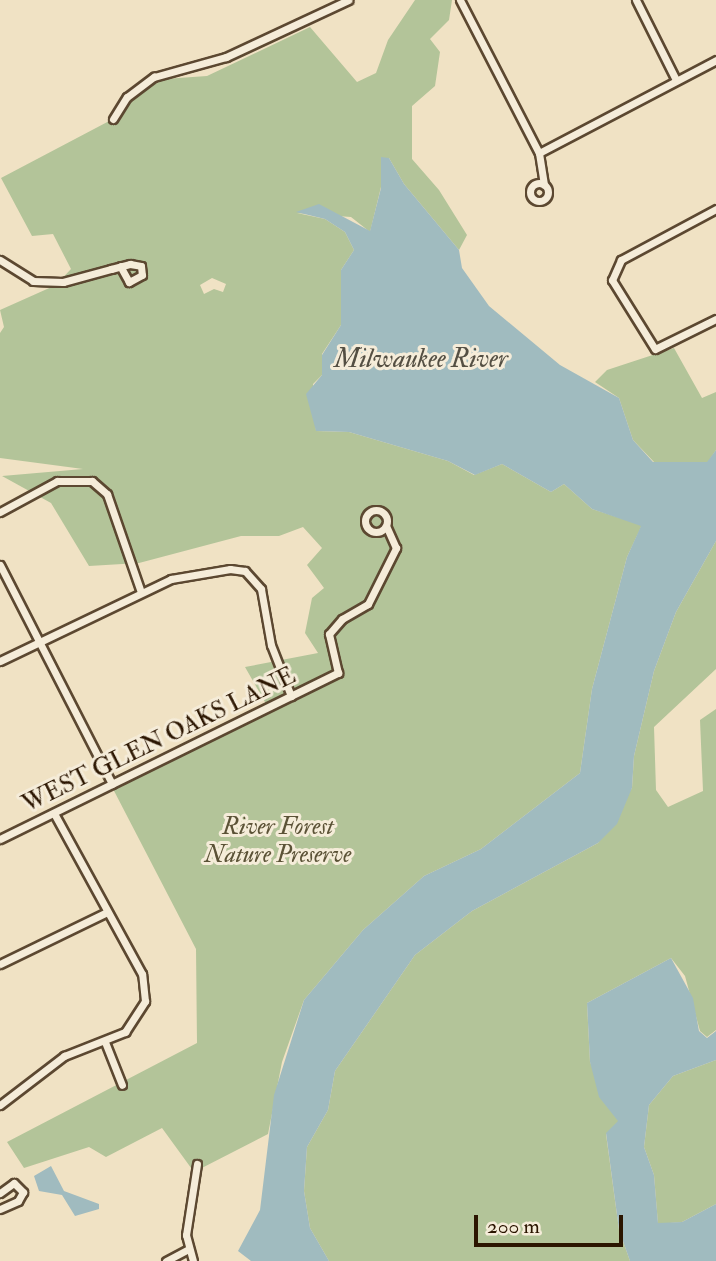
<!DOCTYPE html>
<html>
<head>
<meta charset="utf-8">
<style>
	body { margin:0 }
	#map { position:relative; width:716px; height:1261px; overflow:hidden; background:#f0e2c4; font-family:"IM FELL Double Pica",serif }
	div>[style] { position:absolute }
	.green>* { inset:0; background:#b3c499 }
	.water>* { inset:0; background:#a0bbbf }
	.roads { filter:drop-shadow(2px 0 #5c4831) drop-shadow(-2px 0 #5c4831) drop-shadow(0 2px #5c4831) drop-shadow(0 -2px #5c4831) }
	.minor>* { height:7px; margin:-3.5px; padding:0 3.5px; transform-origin:3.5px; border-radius:3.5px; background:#f5ecd9 }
	.minor>.ring { margin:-3.5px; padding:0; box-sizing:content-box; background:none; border:7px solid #f5ecd9; border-radius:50% }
	span { translate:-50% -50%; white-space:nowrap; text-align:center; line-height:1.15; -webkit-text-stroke:6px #f5ecd9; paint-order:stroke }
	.street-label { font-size:24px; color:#2b1500 }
	.park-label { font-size:24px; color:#5b5236; font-style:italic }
	.water-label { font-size:26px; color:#544f43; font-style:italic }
	.scale { position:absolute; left:474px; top:1215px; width:149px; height:32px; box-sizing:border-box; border:4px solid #2b1500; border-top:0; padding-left:9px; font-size:21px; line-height:24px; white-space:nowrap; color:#2b1500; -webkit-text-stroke:5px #f5ecd9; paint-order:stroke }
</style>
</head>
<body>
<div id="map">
	<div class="green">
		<div style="clip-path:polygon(evenodd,415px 0,452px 0,449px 20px,430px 39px,440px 52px,435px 86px,412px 106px,412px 159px,439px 190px,467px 235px,459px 250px,404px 184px,389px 158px,381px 158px,381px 187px,370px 232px,351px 217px,297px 213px,325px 219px,345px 232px,354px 250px,341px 270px,341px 325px,322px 354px,322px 375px,313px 384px,316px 431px,349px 432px,448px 461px,474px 475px,502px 464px,551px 492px,564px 484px,592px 509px,642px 525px,627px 557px,592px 689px,580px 773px,481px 849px,424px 876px,363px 930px,304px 1000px,282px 1062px,268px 1134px,194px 1172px,162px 1128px,106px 1157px,89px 1147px,24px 1168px,7px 1142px,197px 1043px,196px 949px,112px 787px,269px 709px,245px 667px,318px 653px,305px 633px,312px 598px,324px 588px,307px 565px,322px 548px,303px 527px,279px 536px,241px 536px,139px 563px,89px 566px,51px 503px,2px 476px,83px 469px,0 458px,0 333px,4px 327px,0 310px,56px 285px,71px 269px,53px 234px,32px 236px,1px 178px,113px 119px,134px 96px,164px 79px,207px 76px,310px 27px,357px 82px,376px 73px,388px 40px,415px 0,212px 278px,226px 284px,223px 292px,214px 289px,204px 294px,200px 285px,212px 278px)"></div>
		<div style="clip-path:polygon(674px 348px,702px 398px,716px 392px,716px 450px,708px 462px,654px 462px,633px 440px,619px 398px,595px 382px,607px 370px)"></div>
		<div style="clip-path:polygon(716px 541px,716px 669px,654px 727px,656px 790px,668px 807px,703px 791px,700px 720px,716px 709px,716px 1030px,707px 1037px,700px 1031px,685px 976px,671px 958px,587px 1003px,590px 1062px,619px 1121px,606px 1134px,619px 1230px,630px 1261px,329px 1261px,310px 1228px,304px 1191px,307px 1147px,328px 1110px,335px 1071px,415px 955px,472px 911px,598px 843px,632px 788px,634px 756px,654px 671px,676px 612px)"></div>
		<div style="clip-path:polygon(716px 1060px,716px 1204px,682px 1222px,658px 1224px,654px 1175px,644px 1147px,649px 1105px,673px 1076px)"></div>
	</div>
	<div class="water">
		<div style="clip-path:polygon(381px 157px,389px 158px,404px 184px,459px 250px,462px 268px,489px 306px,560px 365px,619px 398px,633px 440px,653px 462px,707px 462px,716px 450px,716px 541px,676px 612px,654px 671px,634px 756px,632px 788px,617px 824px,598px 843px,472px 911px,415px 955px,335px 1071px,328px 1110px,307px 1147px,304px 1191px,310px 1228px,329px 1261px,251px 1261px,238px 1251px,260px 1210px,274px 1095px,304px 1000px,363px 930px,424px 876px,481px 849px,580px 773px,592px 689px,627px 557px,641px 526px,592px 509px,564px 484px,551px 492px,502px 464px,475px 475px,448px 461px,349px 432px,316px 431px,306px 394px,322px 375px,322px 355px,341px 325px,341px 270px,354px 250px,345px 232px,325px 219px,296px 212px,319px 204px,370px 231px,381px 188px)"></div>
		<div style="clip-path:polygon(671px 958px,693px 998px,699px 1031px,707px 1038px,716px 1031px,716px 1060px,673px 1076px,649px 1105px,644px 1147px,654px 1175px,658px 1223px,682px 1222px,716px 1204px,716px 1261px,630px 1261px,619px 1230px,606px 1133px,618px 1121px,599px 1097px,590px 1062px,587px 1003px)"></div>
		<div style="clip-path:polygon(51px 1166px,64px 1191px,99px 1204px,99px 1209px,75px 1216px,62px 1195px,39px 1191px,34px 1176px)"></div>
	</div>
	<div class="roads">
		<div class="minor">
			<div style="left:460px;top:0;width:172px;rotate:62.7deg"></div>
			<div style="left:539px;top:153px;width:32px;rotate:81deg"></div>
			<div style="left:636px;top:0;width:89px;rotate:63.4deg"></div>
			<div style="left:113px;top:119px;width:26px;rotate:-58deg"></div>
			<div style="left:127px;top:97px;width:34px;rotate:-37deg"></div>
			<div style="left:154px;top:77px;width:75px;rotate:-15.5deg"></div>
			<div style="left:226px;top:57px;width:135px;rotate:-25deg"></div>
			<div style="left:539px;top:153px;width:200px;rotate:-27.7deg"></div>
			<div class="ring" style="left:530px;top:183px;width:11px;height:11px"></div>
			<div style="left:716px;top:209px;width:108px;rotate:151.8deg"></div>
			<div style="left:621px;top:260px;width:22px;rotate:114deg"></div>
			<div style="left:612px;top:280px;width:81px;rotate:58.1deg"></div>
			<div style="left:655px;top:349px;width:68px;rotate:-26.2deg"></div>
			<div style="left:0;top:260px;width:39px;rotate:32deg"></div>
			<div style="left:33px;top:281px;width:30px;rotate:2deg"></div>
			<div style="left:63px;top:282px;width:50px;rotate:-15.2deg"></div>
			<div style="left:111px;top:269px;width:20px;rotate:-15deg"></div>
			<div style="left:130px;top:264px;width:11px;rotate:10deg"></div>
			<div style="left:141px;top:266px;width:9px;rotate:84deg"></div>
			<div style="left:142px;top:275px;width:15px;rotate:152deg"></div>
			<div style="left:129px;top:282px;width:18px;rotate:-119deg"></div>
			<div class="ring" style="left:365px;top:510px;width:15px;height:15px"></div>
			<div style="left:0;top:512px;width:65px;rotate:-28.5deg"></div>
			<div style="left:57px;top:481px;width:35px"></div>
			<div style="left:92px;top:481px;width:20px;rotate:41deg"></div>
			<div style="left:107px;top:494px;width:104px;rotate:70.9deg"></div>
			<div style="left:0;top:565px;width:246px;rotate:62.9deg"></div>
			<div style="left:0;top:661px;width:190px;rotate:-25.6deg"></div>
			<div style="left:171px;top:579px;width:60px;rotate:-9.6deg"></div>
			<div style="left:230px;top:569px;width:15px;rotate:8deg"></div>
			<div style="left:245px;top:571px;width:24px;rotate:48deg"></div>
			<div style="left:261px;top:589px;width:57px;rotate:79.9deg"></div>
			<div style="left:271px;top:645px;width:55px;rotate:68.6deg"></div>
			<div style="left:0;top:839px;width:377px;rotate:-26.2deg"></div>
			<div style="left:338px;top:673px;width:40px;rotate:-103deg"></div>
			<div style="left:329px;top:634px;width:20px;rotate:-49deg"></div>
			<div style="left:342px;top:619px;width:30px;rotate:-30deg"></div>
			<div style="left:368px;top:604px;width:63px;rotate:-63.4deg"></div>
			<div style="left:396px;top:548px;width:24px;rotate:-114deg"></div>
			<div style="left:0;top:964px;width:119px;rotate:-25.9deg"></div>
			<div style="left:105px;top:1042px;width:46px;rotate:68.4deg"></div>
			<div style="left:0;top:1105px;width:81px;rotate:-37.4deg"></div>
			<div style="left:64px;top:1056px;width:66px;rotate:-21.5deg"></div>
			<div style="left:125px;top:1032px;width:37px;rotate:-57deg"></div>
			<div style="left:145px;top:1001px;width:27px;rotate:-96deg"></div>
			<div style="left:142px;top:974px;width:183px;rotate:-118.7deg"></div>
			<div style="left:0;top:1193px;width:17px;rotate:-36deg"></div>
			<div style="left:14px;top:1183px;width:13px;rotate:45deg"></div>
			<div style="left:23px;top:1192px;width:10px;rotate:119deg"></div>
			<div style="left:18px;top:1201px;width:20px;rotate:156deg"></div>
			<div style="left:166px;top:1261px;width:24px;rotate:-28deg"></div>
			<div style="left:193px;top:1261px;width:27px;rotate:-105deg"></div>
			<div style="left:186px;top:1235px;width:72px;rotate:-81.2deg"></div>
		</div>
	</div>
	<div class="street-label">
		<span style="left:159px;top:740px;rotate:-26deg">WEST GLEN OAKS LANE</span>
	</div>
	<div class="park-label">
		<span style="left:278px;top:841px">River Forest<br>Nature Preserve</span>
	</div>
	<div class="water-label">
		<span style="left:421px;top:360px">Milwaukee River</span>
	</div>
	<div class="scale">200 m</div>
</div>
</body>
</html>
